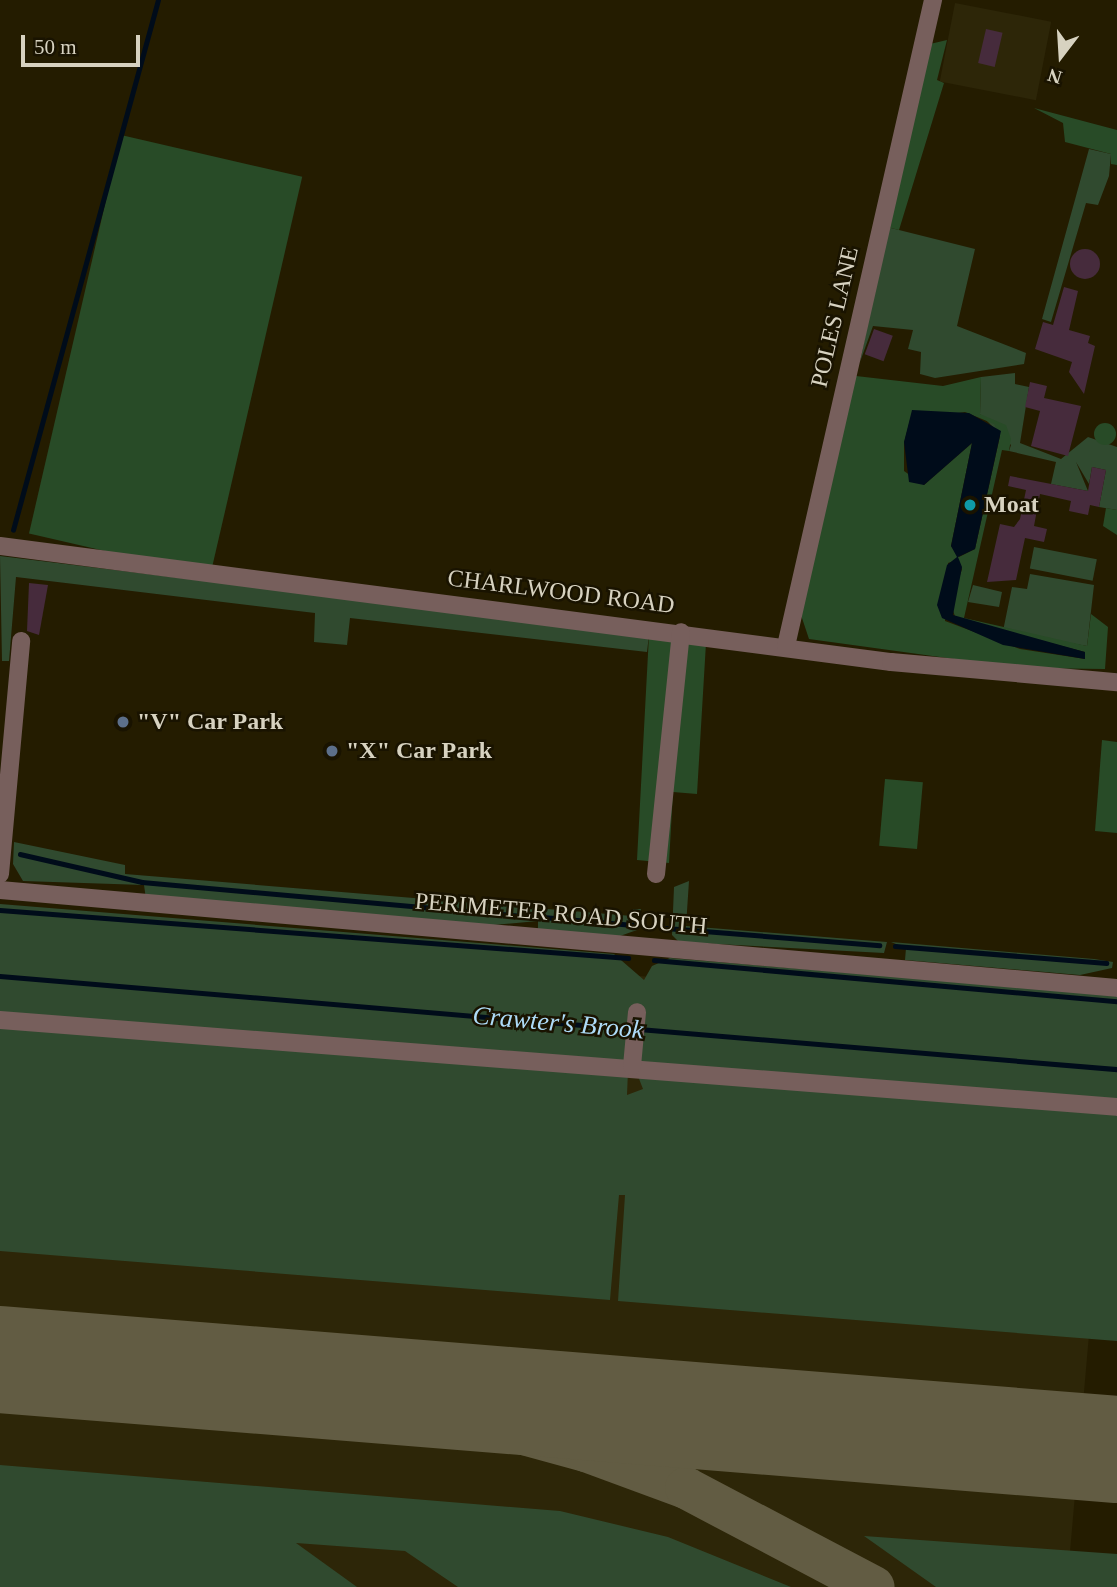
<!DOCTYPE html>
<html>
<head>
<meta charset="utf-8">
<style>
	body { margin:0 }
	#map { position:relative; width:1117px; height:1587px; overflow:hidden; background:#241c00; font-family:Georgia,serif }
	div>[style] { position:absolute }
	.built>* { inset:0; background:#2d2608; transform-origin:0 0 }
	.green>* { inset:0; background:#304a2f; transform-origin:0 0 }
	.forest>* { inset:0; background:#284b27; transform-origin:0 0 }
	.round { border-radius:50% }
	.water>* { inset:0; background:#000c1a }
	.stream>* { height:4.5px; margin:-2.25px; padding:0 2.25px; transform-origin:2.25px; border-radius:2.25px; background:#000c1a }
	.taxiway>* { height:42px; margin:-21px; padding:0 21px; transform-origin:21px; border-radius:21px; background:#625c43 }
	.runway>* { height:107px; margin:-53.5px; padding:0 53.5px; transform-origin:53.5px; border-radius:53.5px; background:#625c43 }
	.building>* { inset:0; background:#462b3c; transform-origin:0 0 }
	.minor>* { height:18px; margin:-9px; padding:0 9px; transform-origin:9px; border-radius:9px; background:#775f5c }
	.dots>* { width:19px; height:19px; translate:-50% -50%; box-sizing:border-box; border:4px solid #191300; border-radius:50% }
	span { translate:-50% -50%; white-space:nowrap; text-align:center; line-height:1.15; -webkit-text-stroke:5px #191300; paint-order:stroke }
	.street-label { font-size:24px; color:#d7d2c0 }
	.poi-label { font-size:24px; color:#d7d2c0; font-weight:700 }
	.left { translate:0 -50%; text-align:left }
	.water-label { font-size:26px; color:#aedbf7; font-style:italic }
	.north { position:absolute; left:1026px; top:21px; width:70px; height:70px; -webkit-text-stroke:5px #191300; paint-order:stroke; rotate:197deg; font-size:19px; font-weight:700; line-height:28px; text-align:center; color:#d7d2c0 }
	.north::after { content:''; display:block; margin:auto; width:24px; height:32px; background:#d7d2c0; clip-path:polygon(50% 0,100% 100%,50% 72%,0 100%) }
	.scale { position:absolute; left:21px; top:35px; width:119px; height:32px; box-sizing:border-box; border:4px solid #d7d2c0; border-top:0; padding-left:9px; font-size:21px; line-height:24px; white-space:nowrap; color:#d7d2c0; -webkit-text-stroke:5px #191300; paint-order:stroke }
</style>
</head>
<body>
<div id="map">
	<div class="built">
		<div style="left:955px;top:3px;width:98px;height:80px;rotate:11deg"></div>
		<div style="left:0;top:920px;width:1121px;height:667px;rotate:5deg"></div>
	</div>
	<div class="green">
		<div style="clip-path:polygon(1089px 149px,1111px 154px,1109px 176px,1098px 205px,1086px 203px,1051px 322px,1042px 319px)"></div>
		<div style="clip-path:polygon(887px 227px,975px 249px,957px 326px,1026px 353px,1024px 364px,935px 378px,920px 374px,921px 352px,908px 349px,913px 330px,873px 326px,860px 362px)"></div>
		<div style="clip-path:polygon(1015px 373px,1015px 384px,1029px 387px,1020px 443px,1061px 459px,1088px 437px,1117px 447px,1117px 510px,1099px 507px,1106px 470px,1092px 467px,1089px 484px,1076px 462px,1088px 491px,1051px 484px,1056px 462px,1009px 451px,1011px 445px,980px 414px,981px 377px)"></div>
		<div style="left:1034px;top:547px;width:64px;height:22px;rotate:11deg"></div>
		<div style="clip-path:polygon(0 556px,649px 635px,647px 652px,350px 618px,347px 645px,314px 642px,315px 613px,16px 577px,9px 661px,2px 661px)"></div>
		<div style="clip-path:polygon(1030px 574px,1094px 585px,1087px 646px,1003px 631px,1012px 587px,1027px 589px)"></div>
		<div style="clip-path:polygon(973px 585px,1002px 592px,999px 607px,968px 602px)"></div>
		<div style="clip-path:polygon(14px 842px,125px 865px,125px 874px,632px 916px,633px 909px,641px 909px,637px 930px,620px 936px,538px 930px,538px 921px,482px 926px,146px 899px,144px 885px,23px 881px,13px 864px)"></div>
		<div style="clip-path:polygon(689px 881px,686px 926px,887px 942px,884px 953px,679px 942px,672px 935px,674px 887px)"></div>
		<div style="clip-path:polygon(0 904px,614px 954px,644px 980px,652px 966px,670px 958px,1117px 995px,1117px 1103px,645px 1063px,628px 1056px,623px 1061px,0 1013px)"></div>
		<div style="clip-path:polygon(891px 942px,1094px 959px,1113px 962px,1112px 968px,1080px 975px,905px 960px,906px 948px)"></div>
		<div style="clip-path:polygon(0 1022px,628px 1071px,627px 1095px,643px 1089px,636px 1071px,1117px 1110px,1117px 1341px,618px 1301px,625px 1195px,619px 1195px,610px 1300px,0 1251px)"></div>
		<div style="clip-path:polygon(0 1465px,560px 1511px,668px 1537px,791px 1587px,458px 1587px,405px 1551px,296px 1543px,357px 1587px,0 1587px)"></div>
		<div style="clip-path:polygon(864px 1536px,1117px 1554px,1117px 1587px,936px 1587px)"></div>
	</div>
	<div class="forest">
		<div style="clip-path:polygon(947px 40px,937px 80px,944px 83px,899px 230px,887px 227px,930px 44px)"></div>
		<div style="clip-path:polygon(1034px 108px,1117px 130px,1117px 165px,1111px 164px,1111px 154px,1065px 142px,1063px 123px)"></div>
		<div style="left:121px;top:135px;width:186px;height:409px;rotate:13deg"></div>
		<div style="clip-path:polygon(evenodd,856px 376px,943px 386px,981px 377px,980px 414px,1006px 425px,1011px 439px,1009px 451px,1002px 450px,964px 618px,1087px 646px,1091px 614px,1108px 627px,1105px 669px,1019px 668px,809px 639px,799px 609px,856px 376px,965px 412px,994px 424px,1000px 436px,975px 549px,959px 557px,951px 546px,972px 443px,924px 485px,904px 471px,904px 443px,910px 420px,965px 412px,856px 376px,957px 560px,962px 569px,951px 605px,956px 619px,1085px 652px,1085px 659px,1020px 649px,945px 621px,948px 563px,957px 560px)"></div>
		<div class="round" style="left:1094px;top:423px;width:22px;height:22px"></div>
		<div style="clip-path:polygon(1106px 508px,1117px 510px,1117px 535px,1103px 526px)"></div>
		<div style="clip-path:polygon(649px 635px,706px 643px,697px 794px,673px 792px,669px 863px,637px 860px)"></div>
		<div style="clip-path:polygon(1102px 740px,1117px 742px,1117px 833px,1095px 831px)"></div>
		<div style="left:885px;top:779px;width:38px;height:67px;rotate:5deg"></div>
	</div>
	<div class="water">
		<div style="clip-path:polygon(912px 410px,969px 413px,1001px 431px,975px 549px,958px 557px,962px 567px,953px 615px,1085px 652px,1085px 659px,1003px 645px,942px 618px,937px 605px,947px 565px,957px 557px,951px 546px,972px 443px,924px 485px,909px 482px,904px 442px)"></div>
	</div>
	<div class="stream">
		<div style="left:13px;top:530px;width:549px;rotate:-74.7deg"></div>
		<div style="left:20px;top:854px;width:125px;rotate:12.9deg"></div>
		<div style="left:142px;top:882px;width:386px;rotate:5.1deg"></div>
		<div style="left:0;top:910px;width:630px;rotate:4.37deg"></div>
		<div style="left:543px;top:917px;width:90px;rotate:5.1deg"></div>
		<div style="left:666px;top:928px;width:214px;rotate:4.6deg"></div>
		<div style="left:895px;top:946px;width:212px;rotate:4.6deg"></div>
		<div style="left:654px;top:960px;width:465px;rotate:5.1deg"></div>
		<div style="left:0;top:976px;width:632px;rotate:4.81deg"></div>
		<div style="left:639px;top:1029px;width:480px;rotate:4.8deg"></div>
	</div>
	<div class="taxiway">
		<div style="left:242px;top:1375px;width:140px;rotate:8.2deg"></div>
		<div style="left:381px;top:1395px;width:213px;rotate:15.3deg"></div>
		<div style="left:586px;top:1451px;width:107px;rotate:20.3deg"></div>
		<div style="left:686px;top:1488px;width:212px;rotate:27.8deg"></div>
		<div style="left:1094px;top:1447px;width:23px;rotate:7deg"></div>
	</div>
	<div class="runway">
		<div style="left:0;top:1359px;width:1121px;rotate:4.61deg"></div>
	</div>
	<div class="building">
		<div style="left:986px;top:29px;width:17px;height:35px;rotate:13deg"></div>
		<div class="round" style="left:1070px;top:249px;width:30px;height:30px"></div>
		<div style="clip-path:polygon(1064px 287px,1078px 291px,1069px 330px,1090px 336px,1088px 343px,1095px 346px,1084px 394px,1069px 372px,1072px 362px,1035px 349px,1043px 322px,1053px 325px)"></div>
		<div style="left:874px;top:329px;width:20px;height:27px;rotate:20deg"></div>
		<div style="clip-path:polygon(1030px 382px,1047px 386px,1044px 398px,1081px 406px,1068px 456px,1031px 446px,1040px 411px,1025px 407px)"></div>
		<div style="clip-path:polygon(1092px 467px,1106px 470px,1099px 507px,1090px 505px,1088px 515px,1069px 511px,1071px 501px,1040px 494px,1034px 526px,1047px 529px,1044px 542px,1025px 538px,1016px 580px,987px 582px,1000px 524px,1014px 527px,1020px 519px,1026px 490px,1008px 486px,1010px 476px,1088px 491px)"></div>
		<div style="clip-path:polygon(29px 583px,48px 585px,39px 635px,27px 631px)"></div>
	</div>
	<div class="minor">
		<div style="left:0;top:546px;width:899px;rotate:7.42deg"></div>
		<div style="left:891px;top:662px;width:227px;rotate:5.1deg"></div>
		<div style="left:786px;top:646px;width:663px;rotate:-77.18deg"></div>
		<div style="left:0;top:874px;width:234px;rotate:-84.8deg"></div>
		<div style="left:656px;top:874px;width:243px;rotate:-84.1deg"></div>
		<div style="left:0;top:890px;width:1121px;rotate:5.01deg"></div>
		<div style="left:0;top:1020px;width:1120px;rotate:4.45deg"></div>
		<div style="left:632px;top:1066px;width:54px;rotate:-84.7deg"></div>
	</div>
	<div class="dots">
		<div style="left:970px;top:505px;background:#0f9aa8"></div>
		<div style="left:123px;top:722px;background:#5c6f8a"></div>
		<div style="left:332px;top:751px;background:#5c6f8a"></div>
	</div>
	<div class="street-label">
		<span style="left:835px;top:317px;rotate:-77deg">POLES LANE</span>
		<span style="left:561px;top:592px;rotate:7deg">CHARLWOOD ROAD</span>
		<span style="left:561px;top:914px;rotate:5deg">PERIMETER ROAD SOUTH</span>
	</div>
	<div class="poi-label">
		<span class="left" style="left:984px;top:505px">Moat</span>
		<span class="left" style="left:137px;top:722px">"V" Car Park</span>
		<span class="left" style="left:346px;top:751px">"X" Car Park</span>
	</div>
	<div class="water-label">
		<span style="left:558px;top:1023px;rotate:5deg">Crawter's Brook</span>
	</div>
	<div class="north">N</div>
	<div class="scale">50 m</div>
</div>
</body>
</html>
